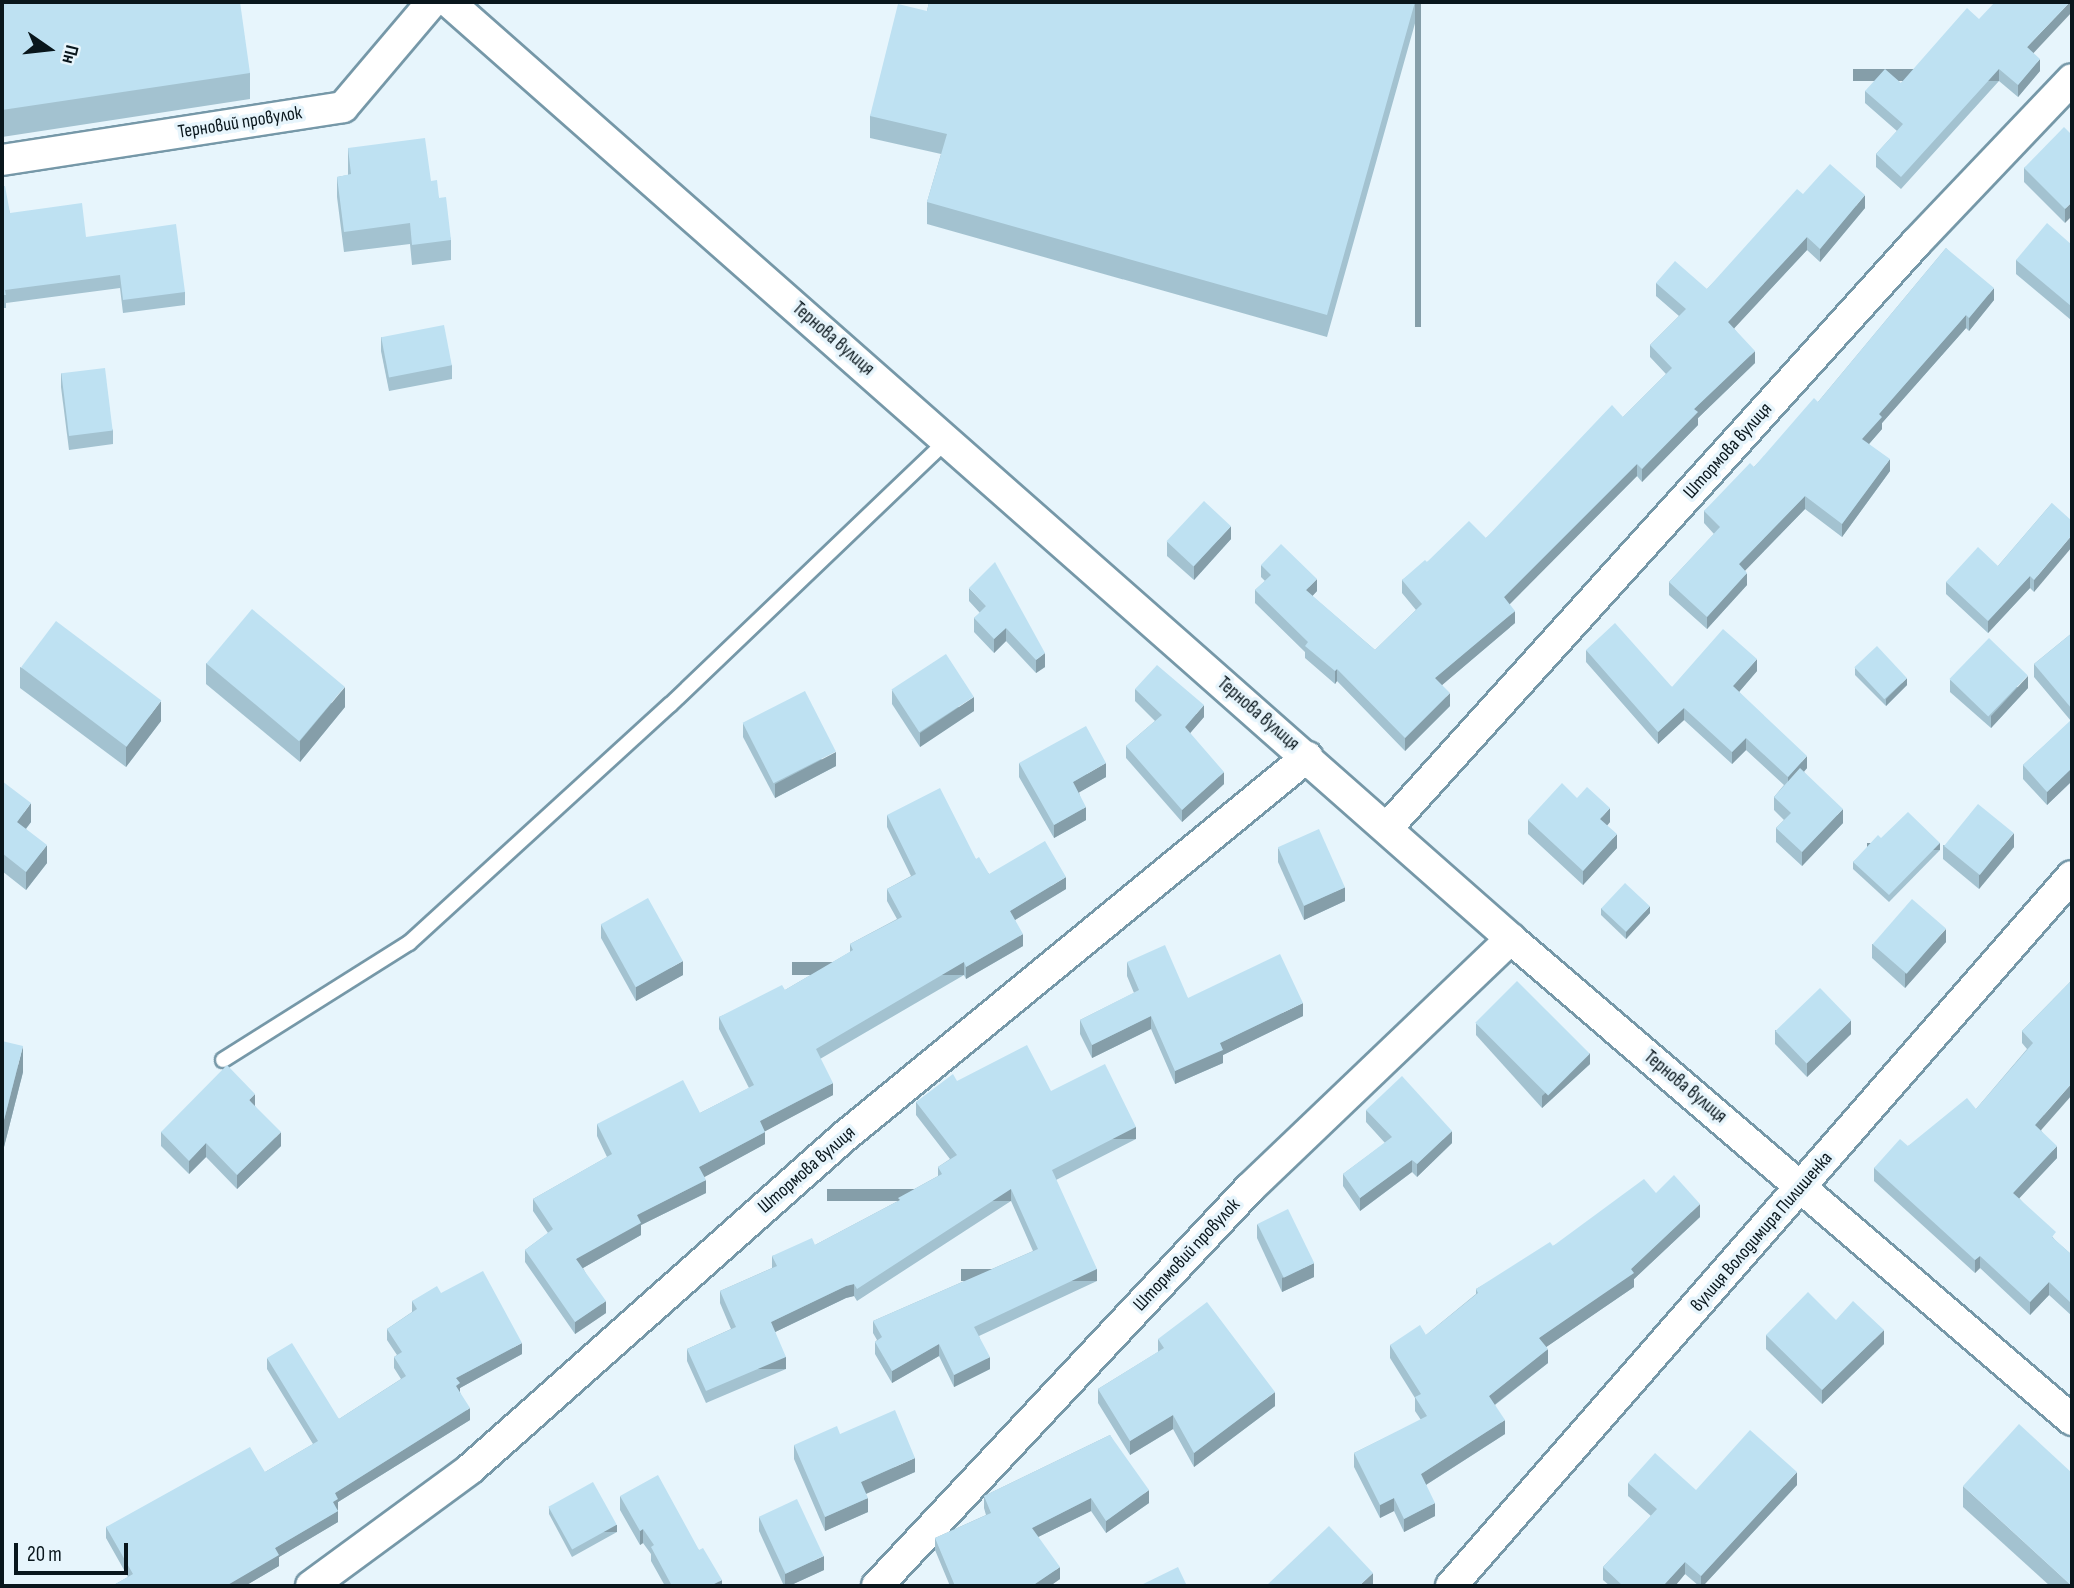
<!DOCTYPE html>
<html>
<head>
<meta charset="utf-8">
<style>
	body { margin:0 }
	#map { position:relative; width:2074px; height:1588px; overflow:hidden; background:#e7f5fc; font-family:"Sofia Sans Condensed",sans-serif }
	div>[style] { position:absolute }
	.roads { filter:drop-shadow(2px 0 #7698a8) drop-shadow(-2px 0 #7698a8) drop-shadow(0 2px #7698a8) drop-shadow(0 -2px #7698a8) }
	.lane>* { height:14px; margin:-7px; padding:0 7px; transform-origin:7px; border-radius:7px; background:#fff }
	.street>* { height:30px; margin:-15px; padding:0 15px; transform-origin:15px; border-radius:15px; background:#fff }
	.wall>* { inset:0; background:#a3c2d0 }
	.shaded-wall>* { inset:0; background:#859ea9; transform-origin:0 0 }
	.building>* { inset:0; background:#bee1f2; transform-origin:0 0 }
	span { translate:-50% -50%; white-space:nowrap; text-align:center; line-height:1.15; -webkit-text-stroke:7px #e7f5fc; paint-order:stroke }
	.street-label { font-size:19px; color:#09161c }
	.frame { position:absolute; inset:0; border:4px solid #09161c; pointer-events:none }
	.north { position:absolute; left:14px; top:14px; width:70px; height:70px; -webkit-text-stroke:5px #e7f5fc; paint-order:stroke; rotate:104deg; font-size:19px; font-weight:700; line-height:28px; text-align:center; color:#09161c }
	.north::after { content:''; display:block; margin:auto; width:24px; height:32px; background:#09161c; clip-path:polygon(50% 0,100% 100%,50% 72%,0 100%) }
	.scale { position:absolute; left:14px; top:1543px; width:114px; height:32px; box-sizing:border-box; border:4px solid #09161c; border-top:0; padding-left:9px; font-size:21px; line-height:24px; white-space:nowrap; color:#09161c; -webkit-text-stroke:5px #e7f5fc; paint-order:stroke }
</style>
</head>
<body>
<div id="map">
	<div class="roads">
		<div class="lane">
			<div style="left:223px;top:1060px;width:220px;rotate:-32.2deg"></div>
			<div style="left:409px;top:943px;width:353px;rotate:-42.4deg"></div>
			<div style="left:670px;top:705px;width:385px;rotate:-43.7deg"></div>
		</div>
		<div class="street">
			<div style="left:449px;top:2px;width:1416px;rotate:41.42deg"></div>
			<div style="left:1511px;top:939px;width:739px;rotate:40.61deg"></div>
			<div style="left:2px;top:160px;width:345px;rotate:-8.8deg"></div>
			<div style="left:343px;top:107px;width:138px;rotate:-49.7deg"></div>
			<div style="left:1388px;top:827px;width:787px;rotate:-47.88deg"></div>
			<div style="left:1916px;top:243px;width:226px;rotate:-46.4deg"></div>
			<div style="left:311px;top:1586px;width:197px;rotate:-36.3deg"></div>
			<div style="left:470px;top:1469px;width:502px;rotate:-41.61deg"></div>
			<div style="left:845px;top:1136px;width:598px;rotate:-39.36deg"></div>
			<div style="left:877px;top:1586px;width:545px;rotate:-46.86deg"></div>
			<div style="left:1250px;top:1188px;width:361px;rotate:-43.7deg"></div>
			<div style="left:1451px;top:1586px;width:943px;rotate:-48.83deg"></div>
		</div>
	</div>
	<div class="wall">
		<div style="clip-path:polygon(2px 2px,250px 73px,250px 99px,2px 137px)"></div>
		<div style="clip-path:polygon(929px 2px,1421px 2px,1327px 337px,927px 224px,927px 202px,941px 154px,870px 138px,870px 116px,927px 11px)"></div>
		<div style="clip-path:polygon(1979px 19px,2033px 53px,2040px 71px,2018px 97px,1999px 81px,1901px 189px,1876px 167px,1876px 154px,1897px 131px,1865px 103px,1865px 91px,1901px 83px)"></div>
		<div style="clip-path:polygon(2072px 135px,2065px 223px,2024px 182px,2024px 168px)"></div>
		<div style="clip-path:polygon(348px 148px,431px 181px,439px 198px,451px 240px,451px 260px,412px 265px,410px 244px,344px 252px,337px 197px,337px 177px,348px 175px)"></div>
		<div style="clip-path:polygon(2px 186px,10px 213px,86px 237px,185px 292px,185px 305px,123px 313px,120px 288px,6px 303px,6px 308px,2px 308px)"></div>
		<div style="clip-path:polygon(1803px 194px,1865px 208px,1820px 262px,1807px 250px,1734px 328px,1755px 363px,1698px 418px,1698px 425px,1642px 482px,1637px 476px,1509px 604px,1515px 623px,1442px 685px,1450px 706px,1405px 751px,1337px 681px,1335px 684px,1305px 658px,1305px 652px,1255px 603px,1255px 590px,1265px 581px,1261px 577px,1261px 565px,1317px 591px,1312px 596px,1375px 650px,1416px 610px,1402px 593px,1402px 580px,1427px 562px,1486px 538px,1623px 417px,1666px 374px,1650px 357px,1650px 345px,1679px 316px,1656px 296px,1656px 283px,1707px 289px)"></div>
		<div style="clip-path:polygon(2072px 245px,2071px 320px,2016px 274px,2016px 260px)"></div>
		<div style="clip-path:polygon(1946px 248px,1994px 300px,1969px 331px,1966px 328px,1882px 423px,1882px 429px,1869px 444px,1890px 471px,1842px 537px,1805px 509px,1745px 570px,1747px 585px,1707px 629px,1669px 595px,1669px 582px,1714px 534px,1704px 523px,1704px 511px,1754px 467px,1818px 402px)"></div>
		<div style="clip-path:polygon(381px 337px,452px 365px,452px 379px,389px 391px,381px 351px)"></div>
		<div style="clip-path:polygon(61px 373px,113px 430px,113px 444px,69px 450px,61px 387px)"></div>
		<div style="clip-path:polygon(2052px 503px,2034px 592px,2030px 588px,1988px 633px,1946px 594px,1946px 582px,1998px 566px)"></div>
		<div style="clip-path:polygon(1231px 539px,1194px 580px,1167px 556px,1167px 542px)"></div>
		<div style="clip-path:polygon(969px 588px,1045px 667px,1036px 673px,1006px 641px,994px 653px,974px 632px,974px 618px,980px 613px,969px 601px)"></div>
		<div style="clip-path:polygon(2072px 633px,2072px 781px,2047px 805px,2023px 779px,2023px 765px,2071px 721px,2034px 677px,2034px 664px)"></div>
		<div style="clip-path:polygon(1586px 650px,1672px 687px,1757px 671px,1739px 692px,1807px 768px,1804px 772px,1843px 823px,1802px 866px,1776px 842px,1776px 828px,1784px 820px,1774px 810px,1774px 797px,1784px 785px,1746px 750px,1732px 764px,1684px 720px,1658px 744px,1586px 662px)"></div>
		<div style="clip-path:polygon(206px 663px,345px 707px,300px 762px,206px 684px)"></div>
		<div style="clip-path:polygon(20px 667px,161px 721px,126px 767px,20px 688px)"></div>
		<div style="clip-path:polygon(1855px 668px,1907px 685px,1886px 706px,1855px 675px)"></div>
		<div style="clip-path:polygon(1950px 680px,2028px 688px,1991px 728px,1950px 692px)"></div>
		<div style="clip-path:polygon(1135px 689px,1204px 717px,1190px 733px,1224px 784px,1182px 822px,1126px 758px,1126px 746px,1155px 721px,1135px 701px)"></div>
		<div style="clip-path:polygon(892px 690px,974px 711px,920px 747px,892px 704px)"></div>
		<div style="clip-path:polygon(743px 723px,836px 766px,775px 798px,743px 737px)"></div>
		<div style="clip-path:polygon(1019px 763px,1106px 777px,1079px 792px,1086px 820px,1054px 838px,1019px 777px)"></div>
		<div style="clip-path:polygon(2px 781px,31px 822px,26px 829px,47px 863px,26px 890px,2px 871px)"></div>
		<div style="clip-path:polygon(1577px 798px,1610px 822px,1607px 826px,1617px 848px,1583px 885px,1528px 834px,1528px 820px)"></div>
		<div style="clip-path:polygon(887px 815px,976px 859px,989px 874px,1066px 889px,1015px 920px,1023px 946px,966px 979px,964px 975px,820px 1059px,833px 1095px,765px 1131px,765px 1144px,704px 1177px,706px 1193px,641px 1225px,641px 1235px,583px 1268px,606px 1313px,575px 1334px,525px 1262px,525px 1250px,548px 1233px,533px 1211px,533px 1199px,607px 1157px,597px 1136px,597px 1124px,700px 1113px,749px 1088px,719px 1029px,719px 1017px,785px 990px,850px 952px,850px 944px,897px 919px,887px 901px,887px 889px,911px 876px,887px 827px)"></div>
		<div style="clip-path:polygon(1881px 838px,1940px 850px,1889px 902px,1853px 869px,1853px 862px)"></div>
		<div style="clip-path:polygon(1943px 845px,2014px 847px,1979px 889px,1943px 859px)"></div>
		<div style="clip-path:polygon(1278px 848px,1345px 901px,1304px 920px,1278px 862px)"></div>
		<div style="clip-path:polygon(1601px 908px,1650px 913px,1626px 939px,1601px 915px)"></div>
		<div style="clip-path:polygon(601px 924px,683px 975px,636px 1001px,601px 938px)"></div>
		<div style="clip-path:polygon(1946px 942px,1905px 988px,1872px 958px,1872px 944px)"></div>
		<div style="clip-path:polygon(1127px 962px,1188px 998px,1303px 1016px,1223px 1055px,1223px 1063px,1175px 1084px,1151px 1029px,1092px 1058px,1080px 1034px,1080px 1020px,1134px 993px,1127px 976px)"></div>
		<div style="clip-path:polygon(2072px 980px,2041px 1130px,2057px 1158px,2019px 1198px,2056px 1241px,2072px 1255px,2072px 1316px,2049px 1295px,2030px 1315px,1980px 1268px,1975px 1273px,1874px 1181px,1874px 1168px,1908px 1146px,1976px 1109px,2027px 1049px,2022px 1043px,2022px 1031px)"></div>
		<div style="clip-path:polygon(1476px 1023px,1590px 1064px,1542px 1108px,1476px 1035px)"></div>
		<div style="clip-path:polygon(1775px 1030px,1851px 1034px,1807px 1077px,1775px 1044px)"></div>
		<div style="clip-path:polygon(2px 1041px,23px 1072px,4px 1147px,2px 1146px)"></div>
		<div style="clip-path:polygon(957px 1081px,1051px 1091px,1136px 1139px,1056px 1180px,1097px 1281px,979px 1336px,990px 1369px,954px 1387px,939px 1356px,892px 1383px,875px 1354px,875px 1342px,877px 1340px,873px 1333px,873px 1321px,1033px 1251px,1011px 1201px,857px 1301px,854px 1296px,846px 1298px,775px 1332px,786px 1369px,706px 1403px,687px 1361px,687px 1349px,731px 1329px,720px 1303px,720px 1291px,772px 1268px,772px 1256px,815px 1245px,898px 1201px,898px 1198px,938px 1176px,938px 1167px,950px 1159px,916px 1115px,916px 1102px)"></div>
		<div style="clip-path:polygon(255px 1106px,281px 1146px,237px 1189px,206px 1157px,189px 1174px,161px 1146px,161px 1132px)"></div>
		<div style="clip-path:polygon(1366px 1110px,1452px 1143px,1417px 1177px,1412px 1172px,1360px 1211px,1343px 1186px,1343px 1174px,1385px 1143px,1366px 1122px)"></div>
		<div style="clip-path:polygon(1656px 1193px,1700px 1217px,1634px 1279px,1634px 1287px,1546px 1347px,1548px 1363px,1495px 1405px,1505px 1434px,1426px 1485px,1435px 1516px,1404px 1532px,1394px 1511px,1380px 1518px,1354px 1467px,1354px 1453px,1421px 1420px,1415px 1411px,1415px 1398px,1390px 1358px,1390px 1345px,1426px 1335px,1476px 1294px,1476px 1289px,1553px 1246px)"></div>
		<div style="clip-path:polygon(1257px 1224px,1314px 1277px,1282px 1292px,1257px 1238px)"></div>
		<div style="clip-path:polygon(441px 1293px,522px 1354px,460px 1388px,460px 1392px,470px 1420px,338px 1502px,338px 1522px,279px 1557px,279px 1566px,245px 1586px,112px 1586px,128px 1577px,106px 1538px,106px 1527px,265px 1472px,313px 1444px,267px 1369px,267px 1358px,339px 1419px,401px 1379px,394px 1368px,394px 1357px,397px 1355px,387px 1340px,387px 1329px,412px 1312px,412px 1301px)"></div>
		<div style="clip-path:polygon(1836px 1320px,1884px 1344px,1822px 1404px,1766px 1349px,1766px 1335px)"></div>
		<div style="clip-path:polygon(1158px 1339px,1275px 1406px,1194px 1467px,1173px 1429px,1130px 1455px,1098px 1403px,1098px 1389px,1158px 1352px)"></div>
		<div style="clip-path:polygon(1110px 1435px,1149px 1503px,1106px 1533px,1091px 1511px,1038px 1537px,1060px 1579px,1050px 1586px,950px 1586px,935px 1550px,935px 1538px,986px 1515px,984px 1508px,984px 1496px)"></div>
		<div style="clip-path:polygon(794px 1445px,915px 1472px,866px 1494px,868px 1512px,825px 1531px,794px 1459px)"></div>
		<div style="clip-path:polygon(1628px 1483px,1696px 1490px,1797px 1485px,1703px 1586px,1699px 1586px,1685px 1574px,1675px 1586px,1610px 1586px,1603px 1580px,1603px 1567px,1651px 1516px,1628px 1496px)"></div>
		<div style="clip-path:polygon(1963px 1486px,2072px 1586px,2050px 1586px,1963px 1507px)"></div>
		<div style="clip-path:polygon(620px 1496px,699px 1550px,722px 1586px,665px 1586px,651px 1561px,651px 1554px,643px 1543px,640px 1545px,620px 1510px)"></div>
		<div style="clip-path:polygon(549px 1507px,617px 1532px,572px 1557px,549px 1514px)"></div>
		<div style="clip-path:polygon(759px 1517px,824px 1570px,789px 1586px,784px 1586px,759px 1531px)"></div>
	</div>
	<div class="shaded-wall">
		<div style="left:1415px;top:2px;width:6px;height:325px"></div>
		<div style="clip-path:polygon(2070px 2px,2072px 2px,2072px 12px,2027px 60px,2027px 47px)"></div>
		<div style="clip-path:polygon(2040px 59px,2040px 71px,2018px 97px,2018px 85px)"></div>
		<div style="left:1999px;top:69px;width:12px;height:146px;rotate:90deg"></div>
		<div style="clip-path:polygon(1865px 195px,1865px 208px,1820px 262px,1820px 249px)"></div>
		<div style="clip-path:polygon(2072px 202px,2072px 216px,2065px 223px,2065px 209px)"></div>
		<div style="clip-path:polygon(1807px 237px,1807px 250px,1728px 335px,1728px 322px)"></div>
		<div style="clip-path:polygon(1994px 288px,1994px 300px,1969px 331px,1969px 318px)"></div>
		<div style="clip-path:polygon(2072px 304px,2072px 318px,2071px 320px,2071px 306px)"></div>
		<div style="clip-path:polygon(1966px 315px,1966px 328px,1882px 423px,1882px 429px,1862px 452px,1862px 439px,1879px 414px)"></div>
		<div style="clip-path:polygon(1755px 351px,1755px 363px,1698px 418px,1698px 425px,1642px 482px,1642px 469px,1694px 409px)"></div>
		<div style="clip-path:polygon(1890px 459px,1890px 471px,1842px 537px,1842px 524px)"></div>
		<div style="clip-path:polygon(1637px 464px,1637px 476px,1504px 610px,1504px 597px)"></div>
		<div style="clip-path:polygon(1805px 496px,1805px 509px,1739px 577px,1739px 564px)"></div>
		<div style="clip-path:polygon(1231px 526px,1231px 539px,1194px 580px,1194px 566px)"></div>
		<div style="clip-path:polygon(2072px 535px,2072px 547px,2034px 592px,2034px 580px)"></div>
		<div style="clip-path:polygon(1747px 573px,1747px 585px,1707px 629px,1707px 617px)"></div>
		<div style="clip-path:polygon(2030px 576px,2030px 588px,1988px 633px,1988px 621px)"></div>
		<div style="clip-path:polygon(1317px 579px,1317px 591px,1306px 603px,1306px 590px)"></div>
		<div style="clip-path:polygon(1515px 611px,1515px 623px,1435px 691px,1435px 678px)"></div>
		<div style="clip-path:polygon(1006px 628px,1006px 641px,994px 653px,994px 639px)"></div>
		<div style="clip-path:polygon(1045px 653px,1045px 667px,1036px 673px,1036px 660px)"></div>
		<div style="clip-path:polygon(1757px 659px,1757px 671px,1733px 699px,1733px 686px)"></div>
		<div style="clip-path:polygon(1337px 669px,1337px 681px,1335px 684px,1335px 671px)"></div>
		<div style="clip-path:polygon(2028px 676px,2028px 688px,1991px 728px,1991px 716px)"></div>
		<div style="clip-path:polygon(1907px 678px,1907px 685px,1886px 706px,1886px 699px)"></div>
		<div style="clip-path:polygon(345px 687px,345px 707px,300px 762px,300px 741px)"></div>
		<div style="clip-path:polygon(1450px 693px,1450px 706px,1405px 751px,1405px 738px)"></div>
		<div style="clip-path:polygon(974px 697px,974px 711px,920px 747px,920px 733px)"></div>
		<div style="clip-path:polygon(161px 701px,161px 721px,126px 767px,126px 747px)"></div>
		<div style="clip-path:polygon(1204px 705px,1204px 717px,1185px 739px,1185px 727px)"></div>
		<div style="clip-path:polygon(1684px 708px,1684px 720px,1658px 744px,1658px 732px)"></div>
		<div style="clip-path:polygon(1746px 738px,1746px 750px,1732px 764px,1732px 752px)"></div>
		<div style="clip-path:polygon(836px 752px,836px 766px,775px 798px,775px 784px)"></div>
		<div style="clip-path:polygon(1807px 756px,1807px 768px,1788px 789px,1788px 777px)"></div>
		<div style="clip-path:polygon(1106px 763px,1106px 777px,1073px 796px,1073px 782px)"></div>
		<div style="clip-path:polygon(2072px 768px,2072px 781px,2047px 805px,2047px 792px)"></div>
		<div style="clip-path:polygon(1224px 772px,1224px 784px,1182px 822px,1182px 810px)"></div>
		<div style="clip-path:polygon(31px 803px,31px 822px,17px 840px,17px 822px)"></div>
		<div style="clip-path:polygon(1086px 807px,1086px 820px,1054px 838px,1054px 825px)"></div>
		<div style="clip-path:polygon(1610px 808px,1610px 822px,1600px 833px,1600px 819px)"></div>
		<div style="clip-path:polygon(1843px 809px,1843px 823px,1802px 866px,1802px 852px)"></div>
		<div style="clip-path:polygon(2014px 833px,2014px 847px,1979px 889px,1979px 875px)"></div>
		<div style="clip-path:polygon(1617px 834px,1617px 848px,1583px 885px,1583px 871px)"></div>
		<div style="left:1940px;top:843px;width:7px;height:73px;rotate:90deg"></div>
		<div style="clip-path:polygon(47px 845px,47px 863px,26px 890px,26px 872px)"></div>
		<div style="clip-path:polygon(1066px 877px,1066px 889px,1010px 923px,1010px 911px)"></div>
		<div style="clip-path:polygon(1345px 887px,1345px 901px,1304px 920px,1304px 906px)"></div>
		<div style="clip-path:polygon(1650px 906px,1650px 913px,1626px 939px,1626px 932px)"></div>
		<div style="clip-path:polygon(1946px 929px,1946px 942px,1905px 988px,1905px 974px)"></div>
		<div style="clip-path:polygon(1023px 934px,1023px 946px,966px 979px,966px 967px)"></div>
		<div style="clip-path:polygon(683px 961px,683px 975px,636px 1001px,636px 987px)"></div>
		<div style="left:964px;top:962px;width:13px;height:172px;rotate:90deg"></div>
		<div style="clip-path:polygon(1303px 1003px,1303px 1016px,1223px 1055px,1223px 1063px,1175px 1084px,1175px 1071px,1220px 1043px)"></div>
		<div style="clip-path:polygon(1151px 1016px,1151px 1029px,1092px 1058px,1092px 1045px)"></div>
		<div style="clip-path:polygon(1851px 1020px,1851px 1034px,1807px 1077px,1807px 1063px)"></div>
		<div style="clip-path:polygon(23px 1046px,23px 1072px,4px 1147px,4px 1120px)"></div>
		<div style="clip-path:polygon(1590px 1053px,1590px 1064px,1542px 1108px,1542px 1096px)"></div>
		<div style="clip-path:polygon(833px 1083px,833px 1095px,760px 1134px,760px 1121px)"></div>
		<div style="clip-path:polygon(2072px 1083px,2072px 1095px,2035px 1137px,2035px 1125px)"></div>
		<div style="clip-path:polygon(255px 1094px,255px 1108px,249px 1100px)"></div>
		<div style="left:1136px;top:1127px;width:12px;height:94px;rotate:90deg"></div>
		<div style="clip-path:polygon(1452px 1131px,1452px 1143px,1417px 1177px,1417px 1164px)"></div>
		<div style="clip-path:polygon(281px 1132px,281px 1146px,237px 1189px,237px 1175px)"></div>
		<div style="clip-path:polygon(765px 1132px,765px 1144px,699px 1180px,699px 1167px)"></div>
		<div style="clip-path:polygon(206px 1143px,206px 1157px,189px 1174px,189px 1161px)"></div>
		<div style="clip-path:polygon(2057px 1146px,2057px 1158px,2013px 1205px,2013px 1193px)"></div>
		<div style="clip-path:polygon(1412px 1160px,1412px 1172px,1360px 1211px,1360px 1198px)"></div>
		<div style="clip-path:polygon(706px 1180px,706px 1193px,641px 1225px,641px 1235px,576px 1272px,576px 1259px,637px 1215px)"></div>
		<div style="left:1011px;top:1189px;width:12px;height:184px;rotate:90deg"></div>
		<div style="clip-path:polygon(1700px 1204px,1700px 1217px,1634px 1279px,1634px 1287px,1539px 1352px,1539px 1338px,1631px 1269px)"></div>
		<div style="clip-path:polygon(1980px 1256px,1980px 1268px,1975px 1273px,1975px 1260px)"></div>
		<div style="clip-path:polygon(1314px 1263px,1314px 1277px,1282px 1292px,1282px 1278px)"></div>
		<div style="left:1097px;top:1269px;width:12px;height:136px;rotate:90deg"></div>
		<div style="clip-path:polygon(2049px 1282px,2049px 1295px,2030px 1315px,2030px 1302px)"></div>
		<div style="clip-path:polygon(854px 1284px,854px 1296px,846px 1298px,771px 1334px,771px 1322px,846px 1286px)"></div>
		<div style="clip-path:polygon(606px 1301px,606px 1313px,575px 1334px,575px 1322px)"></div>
		<div style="clip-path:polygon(1884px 1330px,1884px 1344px,1822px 1404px,1822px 1390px)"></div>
		<div style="clip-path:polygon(522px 1343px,522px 1354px,460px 1388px,460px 1395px,456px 1397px,456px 1378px)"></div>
		<div style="clip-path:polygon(939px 1344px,939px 1356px,892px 1383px,892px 1371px)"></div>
		<div style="clip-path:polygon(1548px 1349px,1548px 1363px,1489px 1409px,1489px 1396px)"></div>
		<div style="left:786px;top:1357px;width:12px;height:87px;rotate:90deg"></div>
		<div style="clip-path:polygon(990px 1357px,990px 1369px,954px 1387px,954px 1375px)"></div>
		<div style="clip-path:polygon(1275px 1392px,1275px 1406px,1194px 1467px,1194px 1453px)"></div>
		<div style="clip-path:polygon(470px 1408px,470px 1420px,338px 1502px,338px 1510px,333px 1513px,333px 1502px,335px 1493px)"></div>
		<div style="clip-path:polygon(1173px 1415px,1173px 1429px,1130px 1455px,1130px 1441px)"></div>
		<div style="clip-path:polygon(1505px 1420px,1505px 1434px,1421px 1488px,1421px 1474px)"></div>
		<div style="clip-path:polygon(915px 1458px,915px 1472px,861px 1496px,861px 1482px)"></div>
		<div style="clip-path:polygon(1797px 1472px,1797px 1485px,1703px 1586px,1701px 1586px,1701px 1576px)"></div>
		<div style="clip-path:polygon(1149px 1490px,1149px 1503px,1106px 1533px,1106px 1521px)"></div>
		<div style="clip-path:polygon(868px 1498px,868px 1512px,825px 1531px,825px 1517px)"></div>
		<div style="clip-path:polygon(1091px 1498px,1091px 1511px,1032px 1540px,1032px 1528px)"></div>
		<div style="clip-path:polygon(1394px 1498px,1394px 1511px,1380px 1518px,1380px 1505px)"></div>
		<div style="clip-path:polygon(1435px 1503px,1435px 1516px,1404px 1532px,1404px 1519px)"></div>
		<div style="clip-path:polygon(338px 1511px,338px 1522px,279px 1557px,279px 1566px,245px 1586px,226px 1586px,275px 1548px)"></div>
		<div style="left:617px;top:1525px;width:7px;height:51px;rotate:90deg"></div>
		<div style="clip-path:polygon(643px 1529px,643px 1543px,640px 1545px,640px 1531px)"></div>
		<div style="clip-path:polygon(824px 1556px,824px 1570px,789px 1586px,785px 1586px,785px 1574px)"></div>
		<div style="clip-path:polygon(1685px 1562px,1685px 1574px,1675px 1586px,1663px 1586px)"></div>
		<div style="clip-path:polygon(1060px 1567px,1060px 1579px,1050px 1586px,1032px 1586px)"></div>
		<div style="clip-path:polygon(1373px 1573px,1373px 1586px,1359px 1586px)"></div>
		<div style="clip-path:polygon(722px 1580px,722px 1586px,710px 1586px)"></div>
	</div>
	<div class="building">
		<div style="clip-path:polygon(2px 2px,240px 2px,250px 73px,2px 110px)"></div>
		<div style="clip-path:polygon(929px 2px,1415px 2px,1327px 315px,927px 202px,947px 134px,870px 116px,898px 4px,927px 11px)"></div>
		<div style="clip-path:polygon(1995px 2px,2070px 2px,2027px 47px,2040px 59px,2018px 85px,1999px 69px,1901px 177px,1876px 154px,1903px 124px,1865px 91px,1885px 69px,1901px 83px,1967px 8px,1979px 19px)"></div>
		<div style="clip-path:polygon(2064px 127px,2072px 135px,2072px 202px,2065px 209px,2024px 168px)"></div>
		<div style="clip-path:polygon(425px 138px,431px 181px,437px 180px,439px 198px,446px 197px,451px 240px,412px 245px,410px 223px,344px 232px,337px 177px,351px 174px,348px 148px)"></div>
		<div style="clip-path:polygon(1830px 164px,1865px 195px,1820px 249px,1807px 237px,1728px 322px,1755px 351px,1694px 409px,1698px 412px,1642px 469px,1637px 464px,1504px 597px,1515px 611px,1435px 678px,1450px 693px,1405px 738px,1337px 669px,1335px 671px,1305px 646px,1308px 642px,1255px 590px,1271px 575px,1261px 565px,1281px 544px,1317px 579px,1306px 590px,1375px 650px,1422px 604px,1402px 580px,1425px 560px,1427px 562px,1469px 521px,1486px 538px,1612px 405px,1623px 417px,1672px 368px,1650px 345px,1686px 309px,1656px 283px,1675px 261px,1707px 289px,1797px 189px,1803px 194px)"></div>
		<div style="clip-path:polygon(2px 186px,5px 186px,10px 213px,82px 203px,86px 237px,176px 224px,185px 292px,123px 300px,120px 275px,5px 290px,6px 295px,2px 295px)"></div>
		<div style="clip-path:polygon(2047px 223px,2072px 245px,2072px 304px,2071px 306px,2016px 260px)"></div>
		<div style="clip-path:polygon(1946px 248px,1994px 288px,1969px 318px,1966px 315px,1879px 414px,1882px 417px,1862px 439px,1890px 459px,1842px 524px,1805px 496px,1739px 564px,1747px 573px,1707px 617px,1669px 582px,1720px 527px,1704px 511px,1750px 463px,1754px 467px,1814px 398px,1818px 402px)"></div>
		<div style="left:444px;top:325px;width:41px;height:64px;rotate:79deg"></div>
		<div style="left:105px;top:368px;width:63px;height:44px;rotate:83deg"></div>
		<div style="left:1204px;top:501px;width:37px;height:55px;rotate:43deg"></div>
		<div style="clip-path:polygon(2052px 503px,2072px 521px,2072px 535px,2034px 580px,2030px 576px,1988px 621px,1946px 582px,1978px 547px,1998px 566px)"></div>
		<div style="clip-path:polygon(995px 562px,1045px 653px,1036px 660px,1006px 628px,994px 639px,974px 618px,986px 606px,969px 588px)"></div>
		<div style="left:252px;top:609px;width:121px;height:71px;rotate:40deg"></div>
		<div style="left:56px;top:621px;width:132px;height:58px;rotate:37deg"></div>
		<div style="clip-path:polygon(1615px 623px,1672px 687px,1723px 629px,1757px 659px,1733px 686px,1807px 756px,1788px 777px,1746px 738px,1732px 752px,1684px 708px,1658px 732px,1586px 650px)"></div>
		<div style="clip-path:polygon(2072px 633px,2072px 709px,2034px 664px)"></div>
		<div style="left:1989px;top:638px;width:54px;height:57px;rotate:44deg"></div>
		<div style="left:1877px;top:646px;width:44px;height:31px;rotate:47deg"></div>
		<div style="left:946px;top:654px;width:51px;height:65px;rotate:57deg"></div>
		<div style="clip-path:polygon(1157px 665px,1204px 705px,1185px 727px,1224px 772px,1182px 810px,1126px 746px,1162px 715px,1135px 689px)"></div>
		<div style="left:805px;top:691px;width:68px;height:70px;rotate:63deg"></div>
		<div style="clip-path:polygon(2072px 719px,2072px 768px,2047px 792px,2023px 765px)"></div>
		<div style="clip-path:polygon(1086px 726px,1106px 763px,1073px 782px,1086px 807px,1054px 825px,1019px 763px)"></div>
		<div style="clip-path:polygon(1800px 768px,1843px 809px,1802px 852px,1776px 828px,1791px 813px,1774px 797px)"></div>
		<div style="clip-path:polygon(2px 781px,31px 803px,17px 822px,47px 845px,26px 872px,2px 853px)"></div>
		<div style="clip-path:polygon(1562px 783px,1577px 798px,1587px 787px,1610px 808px,1600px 819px,1617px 834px,1583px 871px,1528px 820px)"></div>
		<div style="clip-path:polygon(940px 788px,976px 859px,979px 857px,989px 874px,1045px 841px,1066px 877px,1010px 911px,1023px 934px,966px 967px,964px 962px,816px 1049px,833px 1083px,760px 1121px,765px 1132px,699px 1167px,706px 1180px,637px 1215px,641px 1223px,576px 1259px,606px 1301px,575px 1322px,525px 1250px,553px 1229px,533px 1199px,612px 1154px,597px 1124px,683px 1080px,700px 1113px,754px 1085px,719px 1017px,782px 985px,785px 990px,853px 950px,850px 944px,902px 917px,887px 889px,916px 874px,887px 815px)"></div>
		<div style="left:1978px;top:804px;width:46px;height:54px;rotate:39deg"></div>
		<div style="clip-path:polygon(1908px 812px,1940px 843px,1889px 895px,1853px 862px,1878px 835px,1881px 838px)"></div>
		<div style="left:1319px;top:829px;width:64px;height:45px;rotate:66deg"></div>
		<div style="left:1625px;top:883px;width:34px;height:35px;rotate:43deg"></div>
		<div style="left:648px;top:898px;width:72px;height:54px;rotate:61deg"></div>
		<div style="left:1912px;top:899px;width:45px;height:60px;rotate:41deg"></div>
		<div style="clip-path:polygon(1165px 945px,1188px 998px,1280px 954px,1303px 1003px,1220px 1043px,1223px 1050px,1175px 1071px,1151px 1016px,1092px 1045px,1080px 1020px,1139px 990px,1127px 962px)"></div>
		<div style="clip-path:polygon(2072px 980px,2072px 1083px,2035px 1125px,2057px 1146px,2013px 1193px,2056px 1232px,2052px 1237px,2072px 1255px,2072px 1304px,2049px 1282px,2030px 1302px,1980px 1256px,1975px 1260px,1874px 1168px,1900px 1139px,1908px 1146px,1967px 1098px,1976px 1109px,2033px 1043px,2022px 1031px)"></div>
		<div style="left:1517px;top:981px;width:103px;height:59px;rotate:45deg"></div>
		<div style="left:1820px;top:988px;width:45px;height:62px;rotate:46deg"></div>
		<div style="clip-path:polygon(2px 1041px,23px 1046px,4px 1120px,2px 1120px)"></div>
		<div style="clip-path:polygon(1027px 1045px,1051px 1091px,1105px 1064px,1136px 1127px,1052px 1170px,1097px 1269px,974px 1327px,990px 1357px,954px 1375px,939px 1344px,892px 1371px,875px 1342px,882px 1337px,873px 1321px,1038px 1249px,1011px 1189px,857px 1289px,854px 1284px,846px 1286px,771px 1322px,786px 1357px,706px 1391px,687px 1349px,736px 1327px,720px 1291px,777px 1266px,772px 1256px,812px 1238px,815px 1245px,900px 1200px,898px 1198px,942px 1174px,938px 1167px,957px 1155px,916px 1102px,953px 1074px,957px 1081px)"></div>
		<div style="clip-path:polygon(227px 1065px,255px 1094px,249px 1100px,281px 1132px,237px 1175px,206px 1143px,189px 1161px,161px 1132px)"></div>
		<div style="clip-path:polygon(1402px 1076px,1452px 1131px,1417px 1164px,1412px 1160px,1360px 1198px,1343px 1174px,1392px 1137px,1366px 1110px)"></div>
		<div style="clip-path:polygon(1674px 1175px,1700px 1204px,1631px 1269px,1634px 1273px,1539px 1338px,1548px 1349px,1489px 1396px,1505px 1420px,1421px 1474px,1435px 1503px,1404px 1519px,1394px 1498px,1380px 1505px,1354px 1453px,1427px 1416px,1415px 1397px,1421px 1394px,1390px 1345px,1420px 1325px,1426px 1335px,1478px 1293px,1476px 1289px,1550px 1242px,1553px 1246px,1644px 1179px,1656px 1193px)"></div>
		<div style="left:1288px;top:1209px;width:60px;height:34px;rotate:64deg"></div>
		<div style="clip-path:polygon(483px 1271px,522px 1343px,456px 1378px,460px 1383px,456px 1386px,470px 1408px,335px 1493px,338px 1499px,333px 1502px,338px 1511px,275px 1548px,279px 1555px,226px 1586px,112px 1586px,133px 1574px,106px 1527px,250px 1447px,265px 1472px,318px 1441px,267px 1358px,292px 1343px,339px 1419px,406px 1376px,394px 1357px,402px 1352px,387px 1329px,417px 1309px,412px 1301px,437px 1286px,441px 1293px)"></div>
		<div style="clip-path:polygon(1808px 1292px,1836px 1320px,1853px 1301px,1884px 1330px,1822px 1390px,1766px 1335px)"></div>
		<div style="clip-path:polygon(1207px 1302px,1275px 1392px,1194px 1453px,1173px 1415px,1130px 1441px,1098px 1389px,1164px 1348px,1158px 1339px)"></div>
		<div style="clip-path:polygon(895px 1410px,915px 1458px,861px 1482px,868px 1498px,825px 1517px,794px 1445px,837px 1426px,840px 1434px)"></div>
		<div style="clip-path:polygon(2019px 1424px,2072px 1473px,2072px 1586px,1963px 1486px)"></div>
		<div style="clip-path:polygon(1750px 1430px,1797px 1472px,1701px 1576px,1685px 1562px,1663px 1586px,1623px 1586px,1603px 1567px,1657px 1509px,1628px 1483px,1655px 1453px,1696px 1490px)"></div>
		<div style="clip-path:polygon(1110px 1435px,1149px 1490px,1106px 1521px,1091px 1498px,1032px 1528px,1060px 1567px,1032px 1586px,955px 1586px,935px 1538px,991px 1513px,984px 1496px)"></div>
		<div style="clip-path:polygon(658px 1475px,699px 1550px,703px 1548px,722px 1580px,710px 1586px,672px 1586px,651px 1547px,654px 1545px,643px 1529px,640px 1531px,620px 1496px)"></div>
		<div style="left:593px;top:1482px;width:49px;height:51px;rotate:61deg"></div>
		<div style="left:797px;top:1499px;width:63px;height:42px;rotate:65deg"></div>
		<div style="clip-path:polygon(1329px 1526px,1373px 1573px,1359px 1586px,1267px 1586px,1267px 1585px)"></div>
		<div style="clip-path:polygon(1178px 1567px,1187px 1586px,1139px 1586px)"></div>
	</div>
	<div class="street-label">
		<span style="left:240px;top:123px;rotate:-9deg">Терновий провулок</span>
		<span style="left:833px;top:339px;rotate:41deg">Тернова вулиця</span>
		<span style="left:1728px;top:451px;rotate:-48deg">Штормова вулиця</span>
		<span style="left:1258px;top:714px;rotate:41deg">Тернова вулиця</span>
		<span style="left:1685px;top:1087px;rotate:40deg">Тернова вулиця</span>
		<span style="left:807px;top:1170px;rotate:-41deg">Штормова вулиця</span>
		<span style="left:1762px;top:1232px;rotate:-49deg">вулиця Володимира Пилишенка</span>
		<span style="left:1187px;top:1255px;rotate:-47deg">Штормовий провулок</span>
	</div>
	<div class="frame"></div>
	<div class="north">Пн</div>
	<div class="scale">20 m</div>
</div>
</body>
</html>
